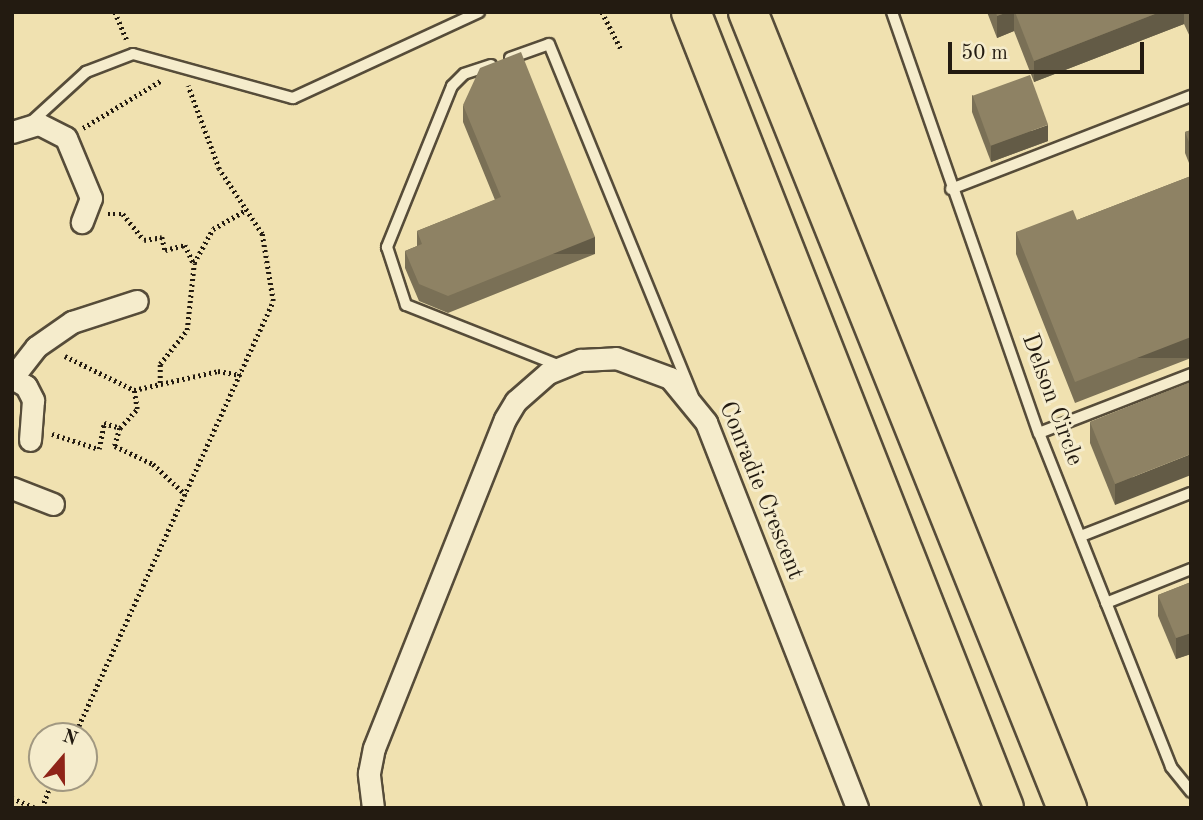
<!DOCTYPE html>
<html>
<head>
<meta charset="utf-8">
<style>
	body { margin:0 }
	#map { position:relative; width:1203px; height:820px; overflow:hidden; background:#f0e1b0; font-family:"Old Standard TT",serif }
	div>[style] { position:absolute }
	.path>* { height:4.5px; margin-top:-2.25px; transform-origin:0; background:repeating-linear-gradient(90deg,#231b11 0 2px,transparent 0 5.5px) }
	.roads { filter:drop-shadow(2px 0 #564c39) drop-shadow(-2px 0 #564c39) drop-shadow(0 2px #564c39) drop-shadow(0 -2px #564c39) }
	.lane>* { height:10px; margin:-5px; padding:0 5px; transform-origin:5px; border-radius:5px; background:#f5eccc }
	.street>* { height:21px; margin:-10.5px; padding:0 10.5px; transform-origin:10.5px; border-radius:10.5px; background:#f5eccc }
	.highway>* { height:38px; margin:-19px; padding:0 19px; transform-origin:19px; border-radius:19px; background:#f0e1b0 }
	.wall>* { inset:0; background:#7a7056 }
	.shaded-wall>* { inset:0; background:#635b46; transform-origin:0 0 }
	.building>* { inset:0; background:#8e8264; transform-origin:0 0 }
	span { translate:-50% -50%; white-space:nowrap; text-align:center; line-height:1.15; -webkit-text-stroke:6px #f5eccc; paint-order:stroke }
	.street-label { font-size:24px; color:#231b11 }
	.frame { position:absolute; inset:0; border:14px solid #231b11; pointer-events:none }
	.north { position:absolute; left:28px; top:722px; width:70px; height:70px; box-sizing:border-box; background:#f5eccc; border:2px solid #a19881; border-radius:50%; rotate:20deg; font-size:19px; font-weight:700; line-height:28px; text-align:center; color:#231b11 }
	.north::after { content:''; display:block; margin:auto; width:24px; height:32px; background:#8f2418; clip-path:polygon(50% 0,100% 100%,50% 72%,0 100%) }
	.scale { position:absolute; left:948px; top:42px; width:196px; height:32px; box-sizing:border-box; border:4px solid #231b11; border-top:0; padding-left:9px; font-size:21px; line-height:24px; white-space:nowrap; color:#231b11; -webkit-text-stroke:5px #f5eccc; paint-order:stroke }
</style>
</head>
<body>
<div id="map">
	<div class="path">
		<div style="left:115px;top:12px;width:30px;rotate:67deg"></div>
		<div style="left:602px;top:12px;width:42px;rotate:62.8deg"></div>
		<div style="left:83px;top:128px;width:92px;rotate:-31.3deg"></div>
		<div style="left:108px;top:214px;width:15px"></div>
		<div style="left:123px;top:214px;width:33px;rotate:51deg"></div>
		<div style="left:144px;top:240px;width:18px;rotate:-9deg"></div>
		<div style="left:162px;top:237px;width:13px;rotate:77deg"></div>
		<div style="left:165px;top:250px;width:21px;rotate:-14deg"></div>
		<div style="left:185px;top:245px;width:19px;rotate:65deg"></div>
		<div style="left:65px;top:356px;width:77px;rotate:26.2deg"></div>
		<div style="left:134px;top:390px;width:86px;rotate:-12.7deg"></div>
		<div style="left:218px;top:371px;width:23px;rotate:10deg"></div>
		<div style="left:160px;top:383px;width:19px;rotate:-90deg"></div>
		<div style="left:160px;top:364px;width:43px;rotate:-51.5deg"></div>
		<div style="left:187px;top:330px;width:67px;rotate:-84deg"></div>
		<div style="left:194px;top:263px;width:39px;rotate:-61deg"></div>
		<div style="left:213px;top:229px;width:36px;rotate:-30deg"></div>
		<div style="left:120px;top:428px;width:25px;rotate:-48deg"></div>
		<div style="left:137px;top:409px;width:19px;rotate:-99deg"></div>
		<div style="left:52px;top:434px;width:49px;rotate:17.7deg"></div>
		<div style="left:99px;top:449px;width:26px;rotate:-79deg"></div>
		<div style="left:104px;top:423px;width:17px;rotate:17deg"></div>
		<div style="left:120px;top:428px;width:19px;rotate:106deg"></div>
		<div style="left:115px;top:446px;width:42px;rotate:25.3deg"></div>
		<div style="left:153px;top:464px;width:45px;rotate:43.2deg"></div>
		<div style="left:74px;top:736px;width:478px;rotate:-65.4deg"></div>
		<div style="left:273px;top:301px;width:68px;rotate:-99.3deg"></div>
		<div style="left:262px;top:234px;width:78px;rotate:-123.5deg"></div>
		<div style="left:219px;top:169px;width:89px;rotate:-110.5deg"></div>
		<div style="left:12px;top:798px;width:25px;rotate:23deg"></div>
		<div style="left:42px;top:808px;width:32px;rotate:-70deg"></div>
	</div>
	<div class="roads">
		<div class="lane">
			<div style="left:892px;top:12px;width:446px;rotate:70.8deg"></div>
			<div style="left:1039px;top:433px;width:359px;rotate:68.4deg"></div>
			<div style="left:1171px;top:767px;width:32px;rotate:51deg"></div>
			<div style="left:510px;top:58px;width:41px;rotate:-19.7deg"></div>
			<div style="left:549px;top:44px;width:380px;rotate:67.8deg"></div>
			<div style="left:491px;top:65px;width:28px;rotate:162deg"></div>
			<div style="left:464px;top:74px;width:17px;rotate:135deg"></div>
			<div style="left:452px;top:86px;width:174px;rotate:112deg"></div>
			<div style="left:387px;top:247px;width:61px;rotate:71.9deg"></div>
			<div style="left:406px;top:305px;width:166px;rotate:21.6deg"></div>
			<div style="left:28px;top:125px;width:79px;rotate:-42.4deg"></div>
			<div style="left:86px;top:72px;width:50px;rotate:-21deg"></div>
			<div style="left:133px;top:54px;width:166px;rotate:15.4deg"></div>
			<div style="left:293px;top:98px;width:205px;rotate:-24.8deg"></div>
			<div style="left:951px;top:189px;width:257px;rotate:-21.2deg"></div>
			<div style="left:1039px;top:433px;width:163px;rotate:-21.2deg"></div>
			<div style="left:1081px;top:536px;width:118px;rotate:-21.4deg"></div>
			<div style="left:1106px;top:603px;width:92px;rotate:-21.8deg"></div>
		</div>
		<div class="street">
			<div style="left:12px;top:132px;width:28px;rotate:-17deg"></div>
			<div style="left:39px;top:124px;width:30px;rotate:27deg"></div>
			<div style="left:66px;top:138px;width:65px;rotate:67.4deg"></div>
			<div style="left:91px;top:198px;width:26px;rotate:111deg"></div>
			<div style="left:12px;top:378px;width:39px;rotate:-52deg"></div>
			<div style="left:36px;top:347px;width:44px;rotate:-34.8deg"></div>
			<div style="left:72px;top:322px;width:68px;rotate:-17.9deg"></div>
			<div style="left:12px;top:378px;width:16px;rotate:30deg"></div>
			<div style="left:26px;top:386px;width:16px;rotate:63deg"></div>
			<div style="left:33px;top:400px;width:40px;rotate:94.3deg"></div>
			<div style="left:12px;top:488px;width:44px;rotate:21.3deg"></div>
			<div style="left:373px;top:808px;width:35px;rotate:-97deg"></div>
			<div style="left:369px;top:773px;width:25px;rotate:-79deg"></div>
			<div style="left:374px;top:748px;width:354px;rotate:-68.3deg"></div>
			<div style="left:505px;top:419px;width:21px;rotate:-59deg"></div>
			<div style="left:516px;top:401px;width:43px;rotate:-41.2deg"></div>
			<div style="left:548px;top:373px;width:35px;rotate:-22deg"></div>
			<div style="left:581px;top:360px;width:35px;rotate:-3deg"></div>
			<div style="left:616px;top:358px;width:58px;rotate:20.3deg"></div>
			<div style="left:670px;top:378px;width:57px;rotate:50.7deg"></div>
			<div style="left:706px;top:422px;width:414px;rotate:68.6deg"></div>
		</div>
		<div class="highway">
			<div style="left:691px;top:12px;width:855px;rotate:68.53deg"></div>
			<div style="left:748px;top:12px;width:858px;rotate:68.16deg"></div>
		</div>
	</div>
	<div class="wall">
		<div style="clip-path:polygon(987px 12px,1191px 12px,1191px 39px,1184px 24px,1034px 82px,1014px 31px,997px 38px)"></div>
		<div style="clip-path:polygon(972px 95px,1048px 141px,991px 162px,972px 112px)"></div>
		<div style="clip-path:polygon(463px 105px,595px 254px,448px 313px,419px 301px,405px 268px,405px 251px,417px 246px,417px 231px,495px 200px,463px 122px)"></div>
		<div style="clip-path:polygon(1191px 130px,1191px 168px,1185px 153px,1185px 132px)"></div>
		<div style="clip-path:polygon(1191px 176px,1191px 358px,1075px 403px,1016px 254px,1016px 232px,1077px 220px)"></div>
		<div style="clip-path:polygon(1191px 382px,1115px 505px,1090px 443px,1090px 422px)"></div>
		<div style="clip-path:polygon(1191px 582px,1191px 654px,1176px 659px,1158px 616px,1158px 595px)"></div>
	</div>
	<div class="shaded-wall">
		<div style="clip-path:polygon(1008px 12px,1014px 12px,1014px 31px,997px 38px,997px 16px)"></div>
		<div style="clip-path:polygon(1160px 12px,1184px 12px,1184px 24px,1034px 82px,1034px 61px)"></div>
		<div style="clip-path:polygon(1048px 125px,1048px 141px,991px 162px,991px 145px)"></div>
		<div style="left:595px;top:237px;width:17px;height:158px;rotate:90deg"></div>
		<div style="left:1191px;top:337px;width:21px;height:124px;rotate:90deg"></div>
		<div style="clip-path:polygon(1191px 454px,1191px 475px,1115px 505px,1115px 484px)"></div>
		<div style="clip-path:polygon(1191px 633px,1191px 654px,1176px 659px,1176px 638px)"></div>
	</div>
	<div class="building">
		<div style="clip-path:polygon(996px 12px,1008px 12px,997px 16px)"></div>
		<div style="clip-path:polygon(1015px 12px,1160px 12px,1034px 61px)"></div>
		<div style="clip-path:polygon(521px 52px,595px 237px,448px 296px,419px 284px,405px 251px,422px 244px,417px 231px,501px 197px,463px 105px,480px 68px)"></div>
		<div style="left:1030px;top:75px;width:53px;height:61px;rotate:70deg"></div>
		<div style="clip-path:polygon(1191px 130px,1191px 147px,1185px 132px)"></div>
		<div style="clip-path:polygon(1191px 176px,1191px 337px,1075px 382px,1016px 232px,1073px 210px,1077px 220px)"></div>
		<div style="clip-path:polygon(1191px 382px,1191px 454px,1115px 484px,1090px 422px)"></div>
		<div style="clip-path:polygon(1191px 582px,1191px 633px,1176px 638px,1158px 595px)"></div>
	</div>
	<div class="street-label">
		<span style="left:1051px;top:400px;rotate:70deg">Delson Circle</span>
		<span style="left:760px;top:491px;rotate:68deg">Conradie Crescent</span>
	</div>
	<div class="frame"></div>
	<div class="north">N</div>
	<div class="scale">50 m</div>
</div>
</body>
</html>
